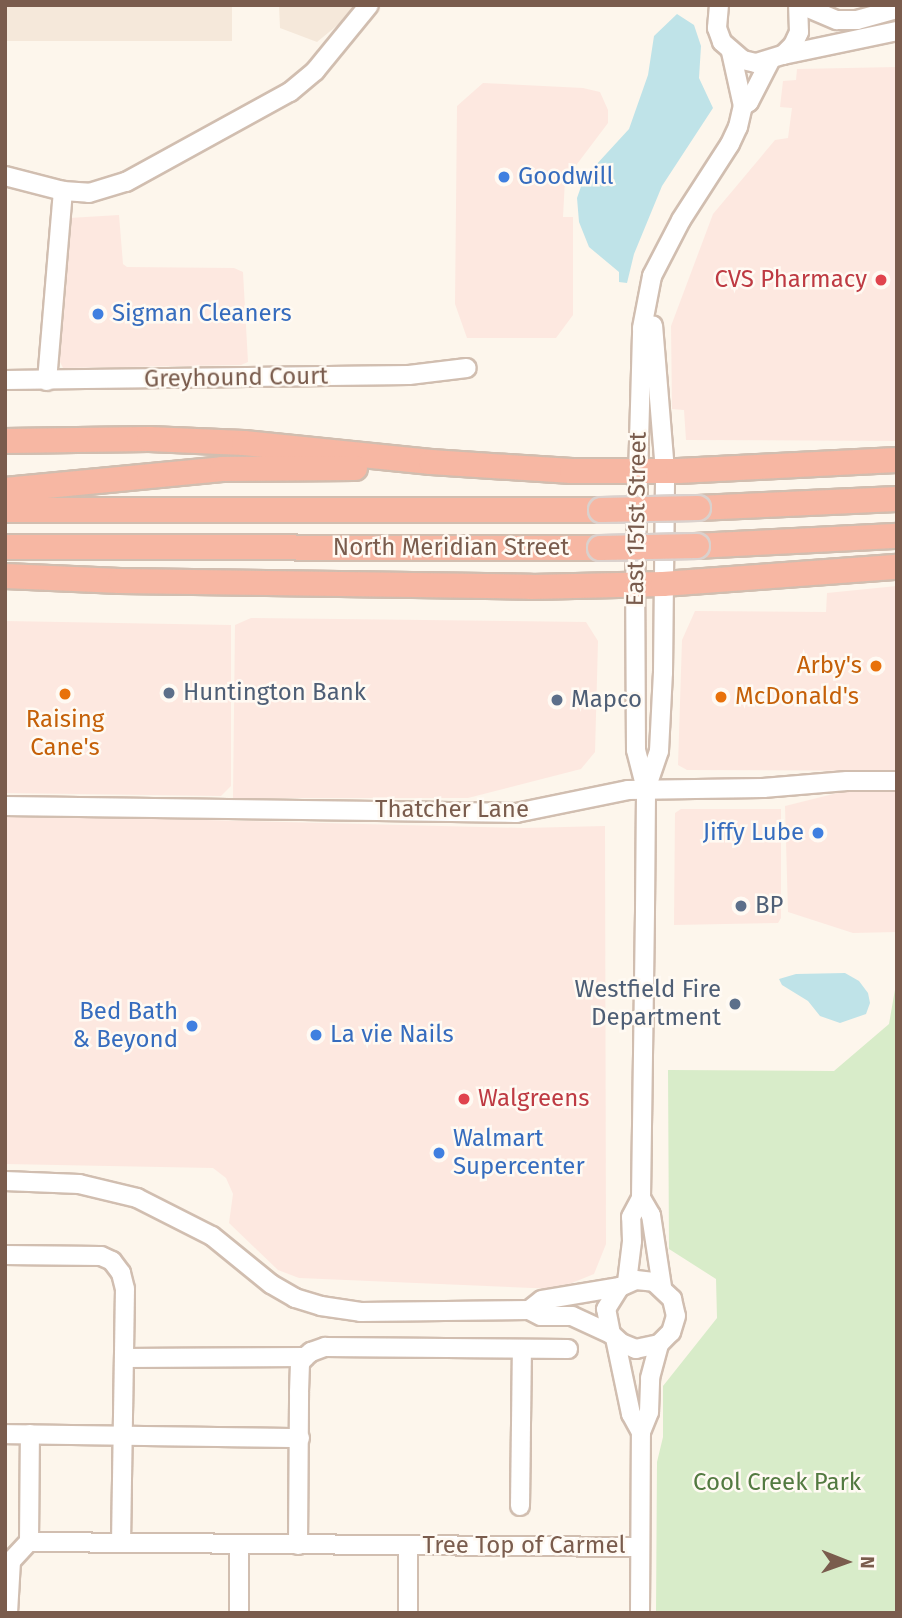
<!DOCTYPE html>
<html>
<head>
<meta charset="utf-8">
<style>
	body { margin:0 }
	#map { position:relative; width:902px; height:1618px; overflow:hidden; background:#fdf6ec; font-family:"Fira Sans",sans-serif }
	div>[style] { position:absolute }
	.residential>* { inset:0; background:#f5e8da; transform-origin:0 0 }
	.commercial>* { inset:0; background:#fde8e0 }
	.green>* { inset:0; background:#d8ecc9 }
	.water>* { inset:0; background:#bfe3e8 }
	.roads { filter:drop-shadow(2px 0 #d1beb0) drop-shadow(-2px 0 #d1beb0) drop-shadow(0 2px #d1beb0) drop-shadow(0 -2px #d1beb0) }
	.minor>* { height:18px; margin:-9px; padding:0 9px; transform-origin:9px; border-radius:9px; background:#fff }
	.highway>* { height:24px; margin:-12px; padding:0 12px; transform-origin:12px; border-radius:12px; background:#f7b7a3 }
	.bridges { filter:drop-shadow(2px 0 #dad1cd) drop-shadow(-2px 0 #dad1cd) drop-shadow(0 2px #dad1cd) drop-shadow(0 -2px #dad1cd) }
	.highway-bridge>* { height:24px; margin:-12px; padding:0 12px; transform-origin:12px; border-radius:12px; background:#f7b7a3 }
	.dots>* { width:19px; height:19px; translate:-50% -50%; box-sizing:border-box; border:4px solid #fffaf3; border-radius:50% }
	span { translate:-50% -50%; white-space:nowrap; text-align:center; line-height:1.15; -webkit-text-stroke:5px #fffaf3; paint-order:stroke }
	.shop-label { font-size:24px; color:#366cbe }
	.left { translate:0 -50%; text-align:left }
	.right { translate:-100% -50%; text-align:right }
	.health-label { font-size:24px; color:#be3a42 }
	.street-label { font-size:24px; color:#7a5c4d }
	.food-label { font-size:24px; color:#c56008 }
	.service-label { font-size:24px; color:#4e5e75 }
	.park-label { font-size:24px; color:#537a41 }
	.frame { position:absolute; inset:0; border:7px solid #7a5c4d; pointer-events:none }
	.north { position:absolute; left:811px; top:1527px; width:70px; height:70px; -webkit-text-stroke:5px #fffaf3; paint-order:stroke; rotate:91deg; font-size:19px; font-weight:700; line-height:28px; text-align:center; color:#7a5c4d }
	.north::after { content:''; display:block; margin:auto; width:24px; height:32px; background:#7a5c4d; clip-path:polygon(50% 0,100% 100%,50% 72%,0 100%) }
</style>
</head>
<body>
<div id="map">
	<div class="residential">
		<div style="left:5px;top:5px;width:227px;height:36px"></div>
		<div style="clip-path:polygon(279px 5px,355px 5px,345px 19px,317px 42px,280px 28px)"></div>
	</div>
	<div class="commercial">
		<div style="clip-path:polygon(897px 67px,897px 441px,686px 440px,684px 410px,672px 409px,671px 326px,713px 214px,775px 140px,788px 138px,792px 108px,780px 107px,783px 81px,796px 80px,797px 69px)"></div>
		<div style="clip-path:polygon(483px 83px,583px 88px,600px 92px,608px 110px,608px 123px,565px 180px,563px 217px,573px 217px,573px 315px,556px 338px,467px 338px,455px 304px,457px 106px)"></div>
		<div style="clip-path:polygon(119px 215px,123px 264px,127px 267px,234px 268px,243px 272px,248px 362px,241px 365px,63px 368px,59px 360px,69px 218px)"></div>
		<div style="clip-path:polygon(897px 586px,897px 771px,687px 770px,678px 765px,682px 640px,695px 611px,826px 612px,827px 593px)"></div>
		<div style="clip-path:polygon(251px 618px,586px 622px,598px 641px,595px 752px,581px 769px,468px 798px,233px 798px,235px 625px)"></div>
		<div style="clip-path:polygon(5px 621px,231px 625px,231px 786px,221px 796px,5px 793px)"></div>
		<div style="clip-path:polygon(897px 789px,897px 932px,853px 933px,788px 912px,785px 806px,849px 790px)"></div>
		<div style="clip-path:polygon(681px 809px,781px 809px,781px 918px,778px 923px,674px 925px,675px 813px)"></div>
		<div style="clip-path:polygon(5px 815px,524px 828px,605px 826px,606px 1244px,594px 1274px,557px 1289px,299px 1278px,278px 1270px,229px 1223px,233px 1194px,226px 1178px,213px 1168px,5px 1164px)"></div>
	</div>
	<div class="green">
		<div style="clip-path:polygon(897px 978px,897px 1613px,656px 1613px,657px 1462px,663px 1437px,663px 1386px,717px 1318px,716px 1279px,669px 1249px,668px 1070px,834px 1071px,889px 1024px)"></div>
	</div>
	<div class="water">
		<div style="clip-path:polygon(677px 14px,694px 25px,701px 46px,699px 78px,713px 108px,662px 186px,634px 254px,627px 283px,619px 282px,619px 272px,589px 247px,579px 222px,577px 198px,584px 178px,629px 129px,648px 75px,654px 36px)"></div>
		<div style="clip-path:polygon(845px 973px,859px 981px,868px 993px,870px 1003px,866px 1014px,840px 1023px,820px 1016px,808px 1001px,782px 985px,779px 979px,796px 974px)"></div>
	</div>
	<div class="roads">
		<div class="minor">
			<div style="left:719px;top:5px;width:23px;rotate:95deg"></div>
			<div style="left:717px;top:28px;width:15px;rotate:70deg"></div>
			<div style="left:722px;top:42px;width:28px;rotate:41deg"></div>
			<div style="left:743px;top:60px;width:13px;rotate:13deg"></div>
			<div style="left:756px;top:63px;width:28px;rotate:-17deg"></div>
			<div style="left:783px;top:55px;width:14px;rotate:-45deg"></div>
			<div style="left:793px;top:45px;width:14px;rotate:-65deg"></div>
			<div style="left:799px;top:32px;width:27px;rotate:-92deg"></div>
			<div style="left:801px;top:5px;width:39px;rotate:23deg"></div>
			<div style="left:837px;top:20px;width:20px"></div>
			<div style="left:857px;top:20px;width:41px;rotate:-15.4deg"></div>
			<div style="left:783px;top:55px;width:116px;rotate:-11.9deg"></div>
			<div style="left:743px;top:106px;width:7px;rotate:-34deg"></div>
			<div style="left:749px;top:102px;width:46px;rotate:-62.9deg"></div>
			<div style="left:5px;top:176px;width:60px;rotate:14.5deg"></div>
			<div style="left:63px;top:191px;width:26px;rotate:4deg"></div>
			<div style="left:89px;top:193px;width:39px;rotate:-17deg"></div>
			<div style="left:126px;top:182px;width:187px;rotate:-28.8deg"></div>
			<div style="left:290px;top:92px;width:33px;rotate:-40deg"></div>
			<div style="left:315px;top:71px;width:85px;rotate:-50.7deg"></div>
			<div style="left:5px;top:380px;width:404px;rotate:-0.7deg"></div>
			<div style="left:409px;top:375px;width:58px;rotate:-6.9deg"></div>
			<div style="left:47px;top:381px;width:191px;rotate:-85.2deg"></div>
			<div style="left:646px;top:789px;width:40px;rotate:-71.1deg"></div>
			<div style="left:659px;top:751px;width:78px;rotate:-87.1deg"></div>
			<div style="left:663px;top:673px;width:202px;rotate:-89.4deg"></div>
			<div style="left:665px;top:471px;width:146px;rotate:-94.7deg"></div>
			<div style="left:5px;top:806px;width:511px;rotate:0.78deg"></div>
			<div style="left:516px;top:813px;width:114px;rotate:-11.6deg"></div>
			<div style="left:628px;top:790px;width:135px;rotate:-0.8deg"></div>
			<div style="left:763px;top:788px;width:84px;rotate:-4.8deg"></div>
			<div style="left:847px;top:781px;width:50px"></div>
			<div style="left:5px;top:1181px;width:74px;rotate:2.3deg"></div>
			<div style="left:79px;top:1184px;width:60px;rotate:13.6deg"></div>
			<div style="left:137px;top:1198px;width:84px;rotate:26.9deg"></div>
			<div style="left:212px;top:1236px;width:76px;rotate:39.1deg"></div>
			<div style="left:271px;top:1284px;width:28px;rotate:30deg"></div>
			<div style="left:295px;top:1298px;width:27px;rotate:17deg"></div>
			<div style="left:321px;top:1306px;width:40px;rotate:8.5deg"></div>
			<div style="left:361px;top:1312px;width:168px;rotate:-0.7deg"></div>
			<div style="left:529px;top:1310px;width:13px;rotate:27deg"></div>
			<div style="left:541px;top:1316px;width:31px"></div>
			<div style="left:572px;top:1316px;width:43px;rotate:24.8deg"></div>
			<div style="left:641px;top:1198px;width:20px;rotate:60deg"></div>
			<div style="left:651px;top:1215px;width:73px;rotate:81.3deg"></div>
			<div style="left:5px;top:1255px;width:96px;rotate:0.6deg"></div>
			<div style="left:101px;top:1256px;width:12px;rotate:24deg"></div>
			<div style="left:112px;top:1261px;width:15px;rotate:53deg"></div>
			<div style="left:121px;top:1273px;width:16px;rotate:76deg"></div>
			<div style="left:125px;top:1289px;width:254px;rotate:90.9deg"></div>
			<div style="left:627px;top:1282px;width:41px;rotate:-83deg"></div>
			<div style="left:632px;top:1241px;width:24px;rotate:-92deg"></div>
			<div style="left:631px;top:1217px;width:21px;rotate:-62deg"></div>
			<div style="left:641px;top:1198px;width:289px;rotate:-89.2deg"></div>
			<div style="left:645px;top:909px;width:120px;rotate:-89.5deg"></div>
			<div style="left:646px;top:789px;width:40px;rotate:-104.4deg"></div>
			<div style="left:636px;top:750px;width:165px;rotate:-90.3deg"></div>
			<div style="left:635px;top:585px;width:257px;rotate:-88.4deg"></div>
			<div style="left:642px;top:328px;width:53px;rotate:-79.1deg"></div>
			<div style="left:652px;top:276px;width:63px;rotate:-62.6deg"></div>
			<div style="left:681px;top:220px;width:90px;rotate:-57.2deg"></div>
			<div style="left:730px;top:144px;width:19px;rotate:-65deg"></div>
			<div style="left:738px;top:127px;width:22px;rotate:-77deg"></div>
			<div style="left:743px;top:106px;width:55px;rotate:-102.5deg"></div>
			<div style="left:529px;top:1310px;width:16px;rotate:-38deg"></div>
			<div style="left:542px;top:1300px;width:79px;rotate:-9.5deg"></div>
			<div style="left:620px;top:1287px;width:17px;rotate:-24deg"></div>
			<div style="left:636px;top:1280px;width:18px;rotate:6deg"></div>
			<div style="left:654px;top:1282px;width:25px;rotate:43deg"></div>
			<div style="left:672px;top:1299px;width:17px;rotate:77deg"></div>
			<div style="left:676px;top:1316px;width:17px;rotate:107deg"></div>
			<div style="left:671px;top:1332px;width:17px;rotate:135deg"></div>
			<div style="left:659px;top:1344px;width:24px;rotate:168deg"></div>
			<div style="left:636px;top:1349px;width:16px;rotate:-158deg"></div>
			<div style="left:621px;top:1343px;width:13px;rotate:-138deg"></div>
			<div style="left:611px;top:1334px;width:25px;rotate:-101deg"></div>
			<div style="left:606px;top:1309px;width:26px;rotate:-58deg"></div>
			<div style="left:615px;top:1338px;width:78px;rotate:78.1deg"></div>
			<div style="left:631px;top:1414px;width:21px;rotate:61deg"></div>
			<div style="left:124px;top:1358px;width:181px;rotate:-0.3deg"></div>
			<div style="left:305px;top:1357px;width:8px;rotate:-40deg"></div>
			<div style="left:311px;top:1352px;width:15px;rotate:-20deg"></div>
			<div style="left:325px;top:1347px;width:243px;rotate:0.5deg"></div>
			<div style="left:5px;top:1434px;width:295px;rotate:0.8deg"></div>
			<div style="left:520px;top:1506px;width:157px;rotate:-89.3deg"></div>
			<div style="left:29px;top:1542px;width:108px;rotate:-89.5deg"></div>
			<div style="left:298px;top:1545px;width:153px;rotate:-89.6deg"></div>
			<div style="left:299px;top:1392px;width:29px;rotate:-88deg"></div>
			<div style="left:300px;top:1363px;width:8px;rotate:-50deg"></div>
			<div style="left:408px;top:1546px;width:67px;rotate:90deg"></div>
			<div style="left:8px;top:1613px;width:52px;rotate:-86.7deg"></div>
			<div style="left:11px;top:1561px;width:26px;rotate:-47deg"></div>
			<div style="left:29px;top:1542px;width:611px;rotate:0.47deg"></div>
			<div style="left:239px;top:1613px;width:69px;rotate:-90deg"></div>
			<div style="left:640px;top:1613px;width:181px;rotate:-89.7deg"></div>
			<div style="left:641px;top:1432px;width:22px;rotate:-68deg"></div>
			<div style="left:649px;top:1412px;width:34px;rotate:-88deg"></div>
			<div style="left:650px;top:1378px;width:35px;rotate:-75deg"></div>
		</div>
		<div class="highway">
			<div style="left:5px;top:441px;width:144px;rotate:-0.8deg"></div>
			<div style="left:149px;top:439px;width:95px;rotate:2.4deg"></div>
			<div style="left:244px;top:443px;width:188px;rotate:5.8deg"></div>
			<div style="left:431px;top:462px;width:141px;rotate:3.7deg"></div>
			<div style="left:572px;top:471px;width:106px"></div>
			<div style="left:678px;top:471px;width:219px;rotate:-2.9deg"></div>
			<div style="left:5px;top:490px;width:218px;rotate:-5.5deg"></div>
			<div style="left:222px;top:469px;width:133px;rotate:-0.4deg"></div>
			<div style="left:698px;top:508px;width:199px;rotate:-2.6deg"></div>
			<div style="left:5px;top:510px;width:596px"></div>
			<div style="left:697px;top:546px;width:200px;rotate:-2.9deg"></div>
			<div style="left:5px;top:547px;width:595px;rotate:0.1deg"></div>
			<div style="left:5px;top:576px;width:115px;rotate:2.5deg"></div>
			<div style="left:120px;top:581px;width:411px;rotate:0.8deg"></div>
			<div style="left:531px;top:587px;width:132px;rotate:-1.3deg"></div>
			<div style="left:663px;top:584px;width:235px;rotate:-4.2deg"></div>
		</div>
	</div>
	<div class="bridges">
		<div class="highway-bridge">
			<div style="left:601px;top:510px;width:97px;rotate:-1.2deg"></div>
			<div style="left:600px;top:548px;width:97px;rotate:-1.2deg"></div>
		</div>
	</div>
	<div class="dots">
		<div style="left:504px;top:177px;background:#3f7fe0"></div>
		<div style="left:881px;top:280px;background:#e0444e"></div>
		<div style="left:98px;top:314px;background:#3f7fe0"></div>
		<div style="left:876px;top:666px;background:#e8710a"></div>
		<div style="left:169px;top:693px;background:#5c6f8a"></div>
		<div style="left:65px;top:694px;background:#e8710a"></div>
		<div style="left:721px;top:697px;background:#e8710a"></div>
		<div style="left:557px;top:700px;background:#5c6f8a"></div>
		<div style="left:818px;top:833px;background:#3f7fe0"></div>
		<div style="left:741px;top:906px;background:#5c6f8a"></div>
		<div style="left:735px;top:1004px;background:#5c6f8a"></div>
		<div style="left:192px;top:1026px;background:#3f7fe0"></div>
		<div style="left:316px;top:1035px;background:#3f7fe0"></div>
		<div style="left:464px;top:1099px;background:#e0444e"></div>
		<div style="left:439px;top:1153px;background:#3f7fe0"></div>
	</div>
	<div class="shop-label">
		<span class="left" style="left:518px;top:177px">Goodwill</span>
		<span class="left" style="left:112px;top:314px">Sigman Cleaners</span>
		<span class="right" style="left:804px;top:833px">Jiffy Lube</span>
		<span class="right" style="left:178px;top:1026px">Bed Bath<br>&amp; Beyond</span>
		<span class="left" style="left:330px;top:1035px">La vie Nails</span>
		<span class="left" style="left:453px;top:1153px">Walmart<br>Supercenter</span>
	</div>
	<div class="health-label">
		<span class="right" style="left:867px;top:280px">CVS Pharmacy</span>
		<span class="left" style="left:478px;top:1099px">Walgreens</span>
	</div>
	<div class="street-label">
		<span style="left:236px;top:378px;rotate:-1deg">Greyhound Court</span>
		<span style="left:637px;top:519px;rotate:-89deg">East 151st Street</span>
		<span style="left:451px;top:548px">North Meridian Street</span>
		<span style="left:452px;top:810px">Thatcher Lane</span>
		<span style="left:524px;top:1546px">Tree Top of Carmel</span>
	</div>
	<div class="food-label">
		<span class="right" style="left:862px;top:666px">Arby's</span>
		<span class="left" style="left:735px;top:697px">McDonald's</span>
		<span style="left:65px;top:734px">Raising<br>Cane's</span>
	</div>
	<div class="service-label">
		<span class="left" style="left:183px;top:693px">Huntington Bank</span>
		<span class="left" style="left:571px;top:700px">Mapco</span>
		<span class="left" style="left:755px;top:906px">BP</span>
		<span class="right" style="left:721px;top:1004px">Westfield Fire<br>Department</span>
	</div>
	<div class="park-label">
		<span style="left:777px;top:1483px">Cool Creek Park</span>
	</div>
	<div class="frame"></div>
	<div class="north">N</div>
</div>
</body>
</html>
